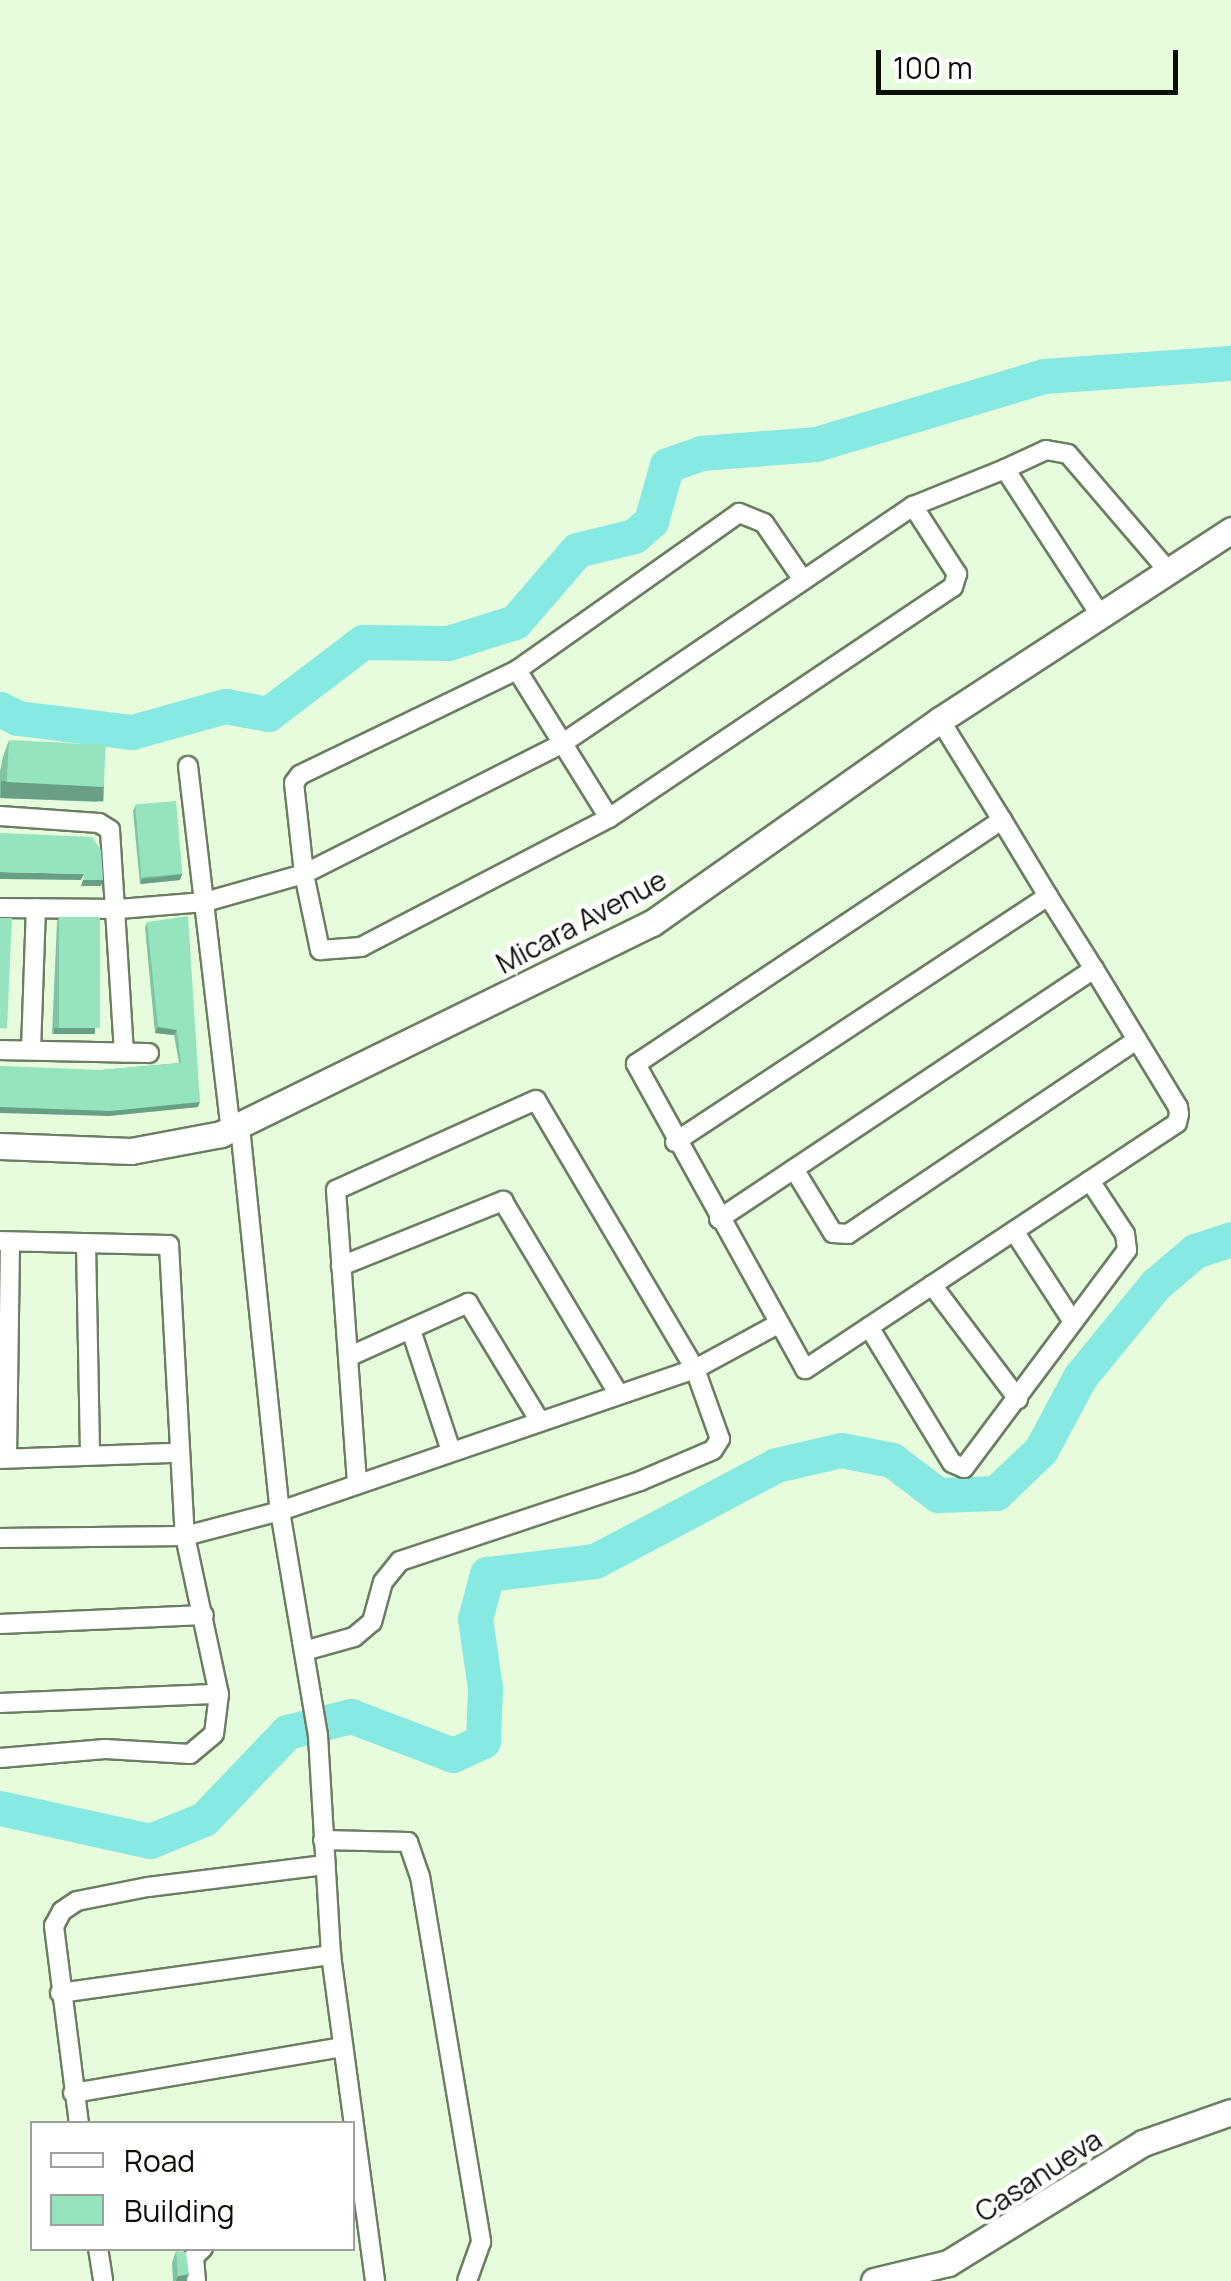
<!DOCTYPE html>
<html>
<head>
<meta charset="utf-8">
<style>
	body { margin:0 }
	#map { position:relative; width:1231px; height:2281px; overflow:hidden; background:#e7fcdc; font-family:Manrope,sans-serif }
	div>[style] { position:absolute }
	.river>* { height:35px; margin:-17.5px; padding:0 17.5px; transform-origin:17.5px; border-radius:17.5px; background:#86e9e2 }
	.roads { filter:drop-shadow(2px 0 #6c7e62) drop-shadow(-2px 0 #6c7e62) drop-shadow(0 2px #6c7e62) drop-shadow(0 -2px #6c7e62) }
	.street>* { height:18px; margin:-9px; padding:0 9px; transform-origin:9px; border-radius:9px; background:#fff }
	.secondary>* { height:25px; margin:-12.5px; padding:0 12.5px; transform-origin:12.5px; border-radius:12.5px; background:#fff }
	.wall>* { inset:0; background:#81c4a3 }
	.shaded-wall>* { inset:0; background:#69a085; transform-origin:0 0 }
	.building>* { inset:0; background:#96e4be; transform-origin:0 0 }
	span { translate:-50% -50%; white-space:nowrap; text-align:center; line-height:1.15; -webkit-text-stroke:9px #fff; paint-order:stroke }
	.street-label { font-size:28px; color:#0a1006 }
	.legend { position:absolute; left:30px; top:2121px; width:325px; height:130px; box-sizing:border-box; background:#fff; border:2px solid #9d9f9b; margin:0; padding:12px 18px; list-style:none; font-size:30px; color:#0a1006 }
	.legend li { display:flex; align-items:center; gap:20px; height:50px }
	.legend b { width:50px; border:2px solid #9d9f9b }
	.scale { position:absolute; left:876px; top:50px; width:302px; height:45px; box-sizing:border-box; border:5px solid #0a1006; border-top:0; padding-left:12px; font-size:30px; line-height:35px; white-space:nowrap; color:#0a1006; -webkit-text-stroke:8px #fff; paint-order:stroke }
</style>
</head>
<body>
<div id="map">
	<div class="river">
		<div style="left:0;top:709px;width:20px;rotate:27deg"></div>
		<div style="left:18px;top:718px;width:115px;rotate:7deg"></div>
		<div style="left:132px;top:732px;width:97px;rotate:-15.6deg"></div>
		<div style="left:225px;top:706px;width:44px;rotate:10.5deg"></div>
		<div style="left:268px;top:714px;width:119px;rotate:-37.2deg"></div>
		<div style="left:363px;top:642px;width:85px;rotate:0.7deg"></div>
		<div style="left:448px;top:643px;width:70px;rotate:-17.4deg"></div>
		<div style="left:515px;top:622px;width:95px;rotate:-49.3deg"></div>
		<div style="left:577px;top:550px;width:59px;rotate:-13.8deg"></div>
		<div style="left:634px;top:536px;width:23px;rotate:-41deg"></div>
		<div style="left:651px;top:521px;width:58px;rotate:-74.1deg"></div>
		<div style="left:667px;top:465px;width:36px;rotate:-19deg"></div>
		<div style="left:701px;top:453px;width:115px;rotate:-4.5deg"></div>
		<div style="left:816px;top:444px;width:238px;rotate:-16.6deg"></div>
		<div style="left:1044px;top:376px;width:187px;rotate:-4deg"></div>
		<div style="left:0;top:1808px;width:154px;rotate:12.4deg"></div>
		<div style="left:150px;top:1841px;width:58px;rotate:-22.2deg"></div>
		<div style="left:204px;top:1819px;width:120px;rotate:-46.3deg"></div>
		<div style="left:287px;top:1732px;width:66px;rotate:-14deg"></div>
		<div style="left:351px;top:1716px;width:109px;rotate:20.9deg"></div>
		<div style="left:453px;top:1755px;width:33px;rotate:-25deg"></div>
		<div style="left:483px;top:1741px;width:53px;rotate:-87.8deg"></div>
		<div style="left:485px;top:1688px;width:70px;rotate:-98.2deg"></div>
		<div style="left:475px;top:1619px;width:47px;rotate:-75.1deg"></div>
		<div style="left:487px;top:1574px;width:109px;rotate:-6.9deg"></div>
		<div style="left:595px;top:1561px;width:205px;rotate:-27.9deg"></div>
		<div style="left:776px;top:1465px;width:67px;rotate:-13deg"></div>
		<div style="left:841px;top:1450px;width:52px;rotate:11.1deg"></div>
		<div style="left:892px;top:1460px;width:58px;rotate:37.3deg"></div>
		<div style="left:938px;top:1495px;width:58px;rotate:-2deg"></div>
		<div style="left:996px;top:1493px;width:62px;rotate:-43.7deg"></div>
		<div style="left:1041px;top:1450px;width:83px;rotate:-61.9deg"></div>
		<div style="left:1080px;top:1377px;width:119px;rotate:-50.8deg"></div>
		<div style="left:1155px;top:1285px;width:52px;rotate:-40.4deg"></div>
		<div style="left:1195px;top:1251px;width:38px;rotate:-18deg"></div>
	</div>
	<div class="roads">
		<div class="street">
			<div style="left:1005px;top:469px;width:45px;rotate:-24.9deg"></div>
			<div style="left:1046px;top:450px;width:22px;rotate:10deg"></div>
			<div style="left:1068px;top:454px;width:155px;rotate:49.4deg"></div>
			<div style="left:803px;top:580px;width:69px;rotate:-124.4deg"></div>
			<div style="left:764px;top:523px;width:27px;rotate:-158deg"></div>
			<div style="left:739px;top:513px;width:272px;rotate:144.7deg"></div>
			<div style="left:517px;top:670px;width:241px;rotate:154.2deg"></div>
			<div style="left:300px;top:775px;width:10px;rotate:127deg"></div>
			<div style="left:294px;top:783px;width:92px;rotate:83.7deg"></div>
			<div style="left:304px;top:874px;width:78px;rotate:78.1deg"></div>
			<div style="left:320px;top:950px;width:41px;rotate:-4.2deg"></div>
			<div style="left:361px;top:947px;width:280px;rotate:-27.5deg"></div>
			<div style="left:609px;top:818px;width:414px;rotate:-33.9deg"></div>
			<div style="left:953px;top:587px;width:14px;rotate:-73deg"></div>
			<div style="left:957px;top:574px;width:81px;rotate:-122.9deg"></div>
			<div style="left:517px;top:670px;width:174px;rotate:58.1deg"></div>
			<div style="left:940px;top:720px;width:118px;rotate:58.2deg"></div>
			<div style="left:1002px;top:820px;width:89px;rotate:58.8deg"></div>
			<div style="left:1048px;top:896px;width:86px;rotate:57.8deg"></div>
			<div style="left:1094px;top:969px;width:162px;rotate:58.7deg"></div>
			<div style="left:1178px;top:1107px;width:7px;rotate:82deg"></div>
			<div style="left:1179px;top:1114px;width:9px;rotate:103deg"></div>
			<div style="left:1177px;top:1123px;width:446px;rotate:146.5deg"></div>
			<div style="left:805px;top:1369px;width:349px;rotate:-119deg"></div>
			<div style="left:636px;top:1064px;width:440px;rotate:-33.7deg"></div>
			<div style="left:188px;top:766px;width:368px;rotate:83.3deg"></div>
			<div style="left:0;top:816px;width:99px;rotate:4deg"></div>
			<div style="left:99px;top:823px;width:13px;rotate:32deg"></div>
			<div style="left:110px;top:830px;width:223px;rotate:86.4deg"></div>
			<div style="left:0;top:908px;width:119px;rotate:0.5deg"></div>
			<div style="left:119px;top:909px;width:86px;rotate:-4.7deg"></div>
			<div style="left:205px;top:902px;width:103px;rotate:-15.8deg"></div>
			<div style="left:304px;top:874px;width:290px;rotate:-26.8deg"></div>
			<div style="left:563px;top:743px;width:423px;rotate:-34.1deg"></div>
			<div style="left:913px;top:506px;width:99px;rotate:-21.9deg"></div>
			<div style="left:1005px;top:469px;width:176px;rotate:56.9deg"></div>
			<div style="left:0;top:1050px;width:149px;rotate:1.2deg"></div>
			<div style="left:31px;top:1050px;width:142px;rotate:-88deg"></div>
			<div style="left:240px;top:1127px;width:386px;rotate:84.1deg"></div>
			<div style="left:280px;top:1511px;width:228px;rotate:80.4deg"></div>
			<div style="left:318px;top:1736px;width:219px;rotate:86.6deg"></div>
			<div style="left:331px;top:1955px;width:329px;rotate:82.3deg"></div>
			<div style="left:675px;top:1142px;width:447px;rotate:-33.4deg"></div>
			<div style="left:794px;top:1169px;width:75px;rotate:58.6deg"></div>
			<div style="left:833px;top:1233px;width:15px;rotate:4deg"></div>
			<div style="left:848px;top:1234px;width:348px;rotate:-33.9deg"></div>
			<div style="left:719px;top:1219px;width:451px;rotate:-33.7deg"></div>
			<div style="left:1014px;top:1231px;width:108px;rotate:57deg"></div>
			<div style="left:0;top:1241px;width:169px;rotate:1.4deg"></div>
			<div style="left:169px;top:1245px;width:291px;rotate:86.9deg"></div>
			<div style="left:185px;top:1536px;width:162px;rotate:77.9deg"></div>
			<div style="left:219px;top:1694px;width:40px;rotate:97.1deg"></div>
			<div style="left:214px;top:1734px;width:31px;rotate:140deg"></div>
			<div style="left:190px;top:1754px;width:85px;rotate:-176.6deg"></div>
			<div style="left:105px;top:1749px;width:105px;rotate:175.1deg"></div>
			<div style="left:86px;top:1244px;width:211px;rotate:88.9deg"></div>
			<div style="left:341px;top:1266px;width:175px;rotate:-21.9deg"></div>
			<div style="left:503px;top:1201px;width:224px;rotate:59.1deg"></div>
			<div style="left:932px;top:1285px;width:143px;rotate:53deg"></div>
			<div style="left:869px;top:1327px;width:159px;rotate:58.6deg"></div>
			<div style="left:952px;top:1463px;width:13px;rotate:23deg"></div>
			<div style="left:964px;top:1468px;width:272px;rotate:-53.2deg"></div>
			<div style="left:1127px;top:1250px;width:16px;rotate:-97deg"></div>
			<div style="left:1125px;top:1234px;width:64px;rotate:-123.4deg"></div>
			<div style="left:411px;top:1330px;width:127px;rotate:71.7deg"></div>
			<div style="left:348px;top:1357px;width:132px;rotate:-24.2deg"></div>
			<div style="left:468px;top:1303px;width:137px;rotate:58.7deg"></div>
			<div style="left:7px;top:1458px;width:216px;rotate:-89.2deg"></div>
			<div style="left:0;top:1459px;width:176px;rotate:-2deg"></div>
			<div style="left:0;top:1538px;width:185px;rotate:-0.6deg"></div>
			<div style="left:185px;top:1536px;width:98px;rotate:-14.7deg"></div>
			<div style="left:280px;top:1511px;width:439px;rotate:-18.9deg"></div>
			<div style="left:695px;top:1369px;width:92px;rotate:-28.5deg"></div>
			<div style="left:0;top:1624px;width:204px;rotate:-2.5deg"></div>
			<div style="left:304px;top:1651px;width:52px;rotate:-15.6deg"></div>
			<div style="left:354px;top:1637px;width:23px;rotate:-40deg"></div>
			<div style="left:372px;top:1622px;width:41px;rotate:-74.6deg"></div>
			<div style="left:383px;top:1582px;width:27px;rotate:-51deg"></div>
			<div style="left:400px;top:1561px;width:253px;rotate:-18.4deg"></div>
			<div style="left:640px;top:1481px;width:79px;rotate:-23deg"></div>
			<div style="left:713px;top:1450px;width:13px;rotate:-58deg"></div>
			<div style="left:720px;top:1439px;width:74px;rotate:-109.7deg"></div>
			<div style="left:695px;top:1369px;width:312px;rotate:-120.6deg"></div>
			<div style="left:536px;top:1100px;width:219px;rotate:155.8deg"></div>
			<div style="left:336px;top:1190px;width:295px;rotate:85.9deg"></div>
			<div style="left:0;top:1703px;width:219px;rotate:-2.4deg"></div>
			<div style="left:323px;top:1840px;width:85px;rotate:1.3deg"></div>
			<div style="left:408px;top:1842px;width:36px;rotate:71deg"></div>
			<div style="left:420px;top:1876px;width:371px;rotate:80.5deg"></div>
			<div style="left:481px;top:2242px;width:41px;rotate:109.7deg"></div>
			<div style="left:60px;top:1993px;width:274px;rotate:-8deg"></div>
			<div style="left:73px;top:2093px;width:274px;rotate:-9.7deg"></div>
			<div style="left:79px;top:2124px;width:200px;rotate:-97.2deg"></div>
			<div style="left:54px;top:1926px;width:17px;rotate:-62deg"></div>
			<div style="left:62px;top:1911px;width:18px;rotate:-34deg"></div>
			<div style="left:77px;top:1901px;width:72px;rotate:-11.2deg"></div>
			<div style="left:148px;top:1887px;width:178px;rotate:-7.1deg"></div>
			<div style="left:98px;top:2248px;width:33px;rotate:81deg"></div>
			<div style="left:196px;top:2281px;width:24px;rotate:-95deg"></div>
			<div style="left:194px;top:2257px;width:13px;rotate:-45deg"></div>
		</div>
		<div class="secondary">
			<div style="left:0;top:1146px;width:131px;rotate:2.2deg"></div>
			<div style="left:131px;top:1151px;width:92px;rotate:-10.7deg"></div>
			<div style="left:221px;top:1134px;width:480px;rotate:-26.1deg"></div>
			<div style="left:652px;top:923px;width:352px;rotate:-35.2deg"></div>
			<div style="left:940px;top:720px;width:348px;rotate:-33.1deg"></div>
			<div style="left:874px;top:2281px;width:76px;rotate:-13.7deg"></div>
			<div style="left:948px;top:2263px;width:229px;rotate:-31.6deg"></div>
			<div style="left:1143px;top:2143px;width:93px;rotate:-19.4deg"></div>
		</div>
	</div>
	<div class="wall">
		<div style="clip-path:polygon(9px 740px,98px 802px,0 798px,0 771px,3px 757px)"></div>
		<div style="clip-path:polygon(135px 806px,182px 874px,180px 880px,140px 884px,133px 811px)"></div>
		<div style="clip-path:polygon(59px 917px,95px 1028px,93px 1034px,52px 1034px,57px 922px)"></div>
		<div style="clip-path:polygon(147px 922px,198px 1107px,108px 1116px,101px 1070px,179px 1063px,174px 1035px,155px 1033px,145px 928px)"></div>
		<div style="clip-path:polygon(176px 2251px,189px 2274px,186px 2281px,173px 2281px,172px 2263px)"></div>
	</div>
	<div class="shaded-wall">
		<div style="left:1px;top:781px;width:103px;height:17px;rotate:2deg"></div>
		<div style="clip-path:polygon(0 872px,84px 874px,81px 880px,0 879px)"></div>
		<div style="clip-path:polygon(182px 874px,180px 880px,140px 884px,142px 879px)"></div>
		<div style="clip-path:polygon(83px 880px,103px 880px,101px 886px,81px 886px)"></div>
		<div style="clip-path:polygon(158px 1027px,177px 1030px,174px 1035px,155px 1033px)"></div>
		<div style="left:54px;top:1028px;width:41px;height:6px"></div>
		<div style="clip-path:polygon(200px 1102px,198px 1107px,108px 1116px,0 1113px,0 1107px)"></div>
		<div style="clip-path:polygon(189px 2274px,186px 2281px,176px 2281px,178px 2276px)"></div>
	</div>
	<div class="building">
		<div style="left:9px;top:740px;width:97px;height:42px;rotate:3deg"></div>
		<div style="left:176px;top:801px;width:73px;height:41px;rotate:85deg"></div>
		<div style="clip-path:polygon(0 833px,92px 837px,101px 850px,103px 880px,83px 880px,84px 874px,0 872px)"></div>
		<div style="clip-path:polygon(188px 916px,200px 1102px,110px 1111px,0 1107px,0 1066px,101px 1070px,181px 1063px,177px 1030px,158px 1027px,147px 922px)"></div>
		<div style="left:59px;top:917px;width:41px;height:111px"></div>
		<div style="clip-path:polygon(0 918px,12px 918px,7px 1029px,0 1028px)"></div>
		<div style="clip-path:polygon(176px 2251px,186px 2252px,189px 2274px,178px 2276px)"></div>
	</div>
	<div class="street-label">
		<span style="left:581px;top:921px;rotate:-28deg">Micara Avenue</span>
		<span style="left:1038px;top:2175px;rotate:-33deg">Casanueva</span>
	</div>
	<ul class="legend">
	<li><b style="height:12px;background:#fff"></b>Road</li>
	<li><b style="height:28px;background:#96e4be"></b>Building</li>
	</ul>
	<div class="scale">100 m</div>
</div>
</body>
</html>
